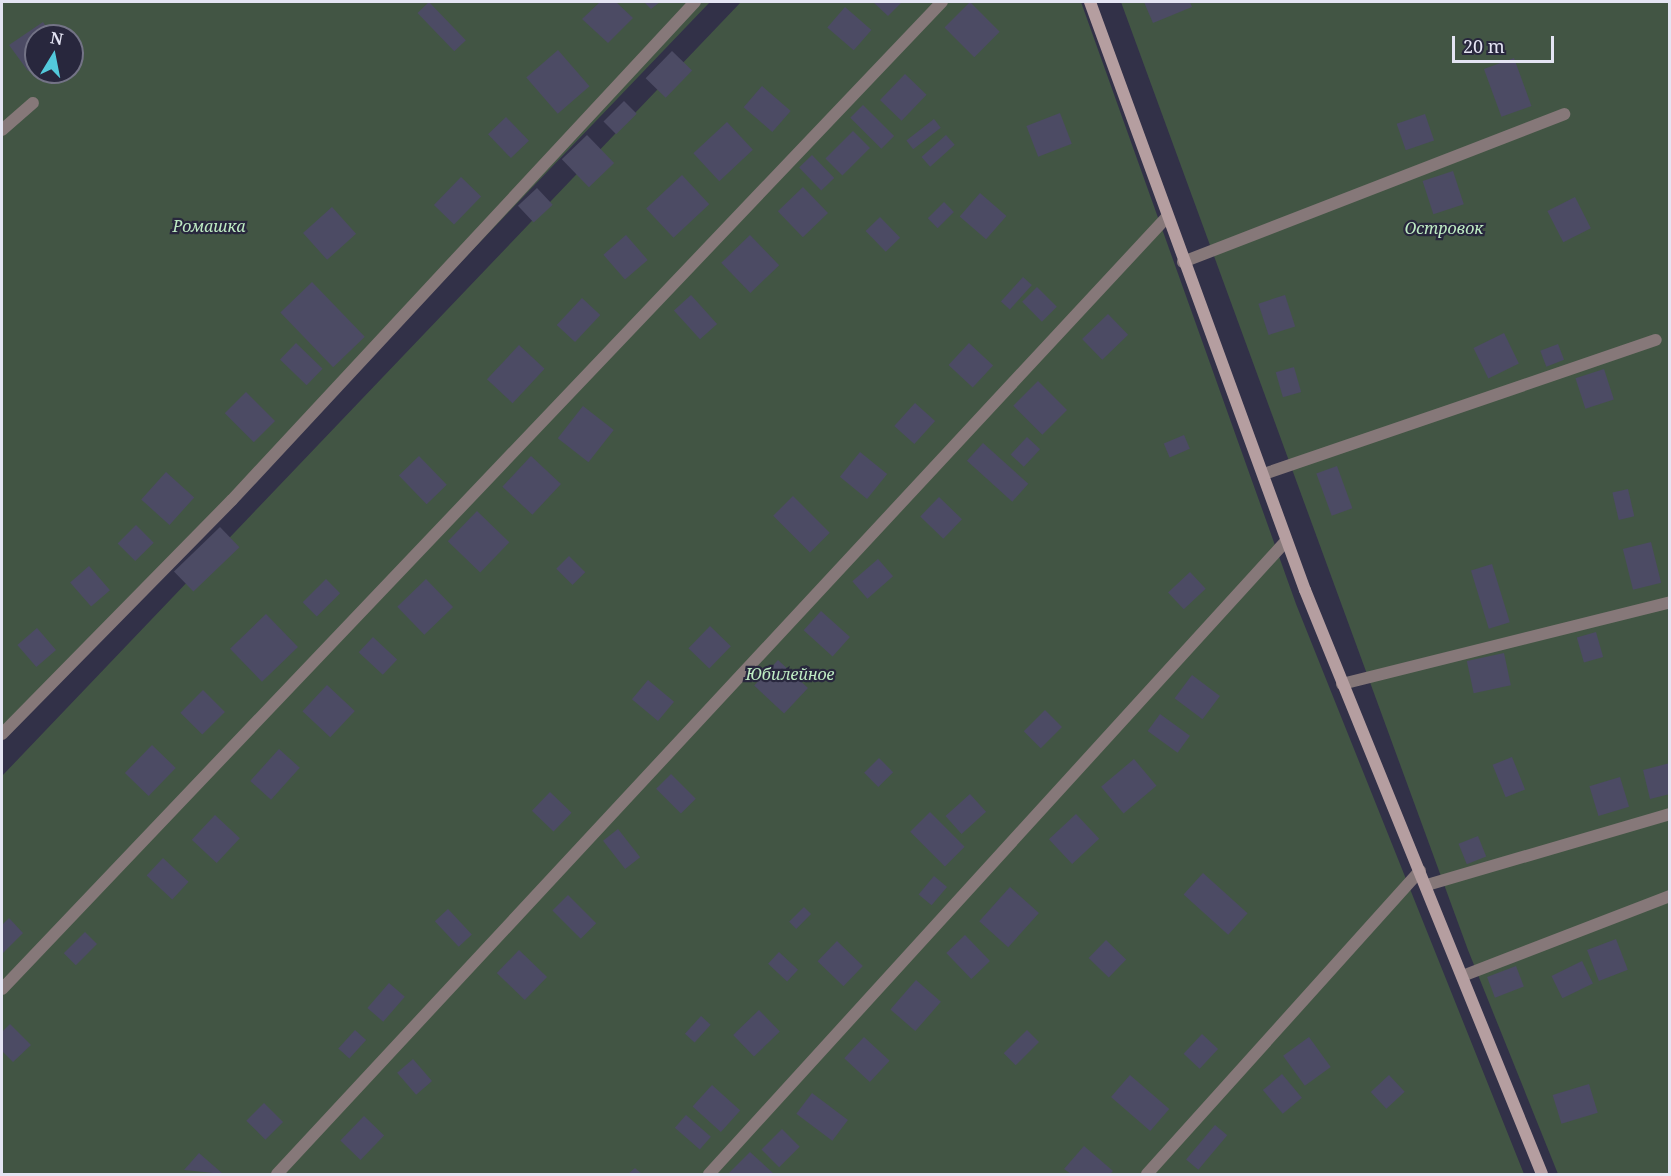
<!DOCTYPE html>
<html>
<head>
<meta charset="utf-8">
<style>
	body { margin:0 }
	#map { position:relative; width:1671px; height:1176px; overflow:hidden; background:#323148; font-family:"Noto Serif",serif }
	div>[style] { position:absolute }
	.green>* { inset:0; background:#425544 }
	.building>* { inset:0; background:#4c4b64; transform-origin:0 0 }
	.lane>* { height:12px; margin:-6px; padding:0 6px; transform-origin:6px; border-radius:6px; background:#867879 }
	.street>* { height:12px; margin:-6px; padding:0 6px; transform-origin:6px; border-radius:6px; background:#867879 }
	.secondary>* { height:12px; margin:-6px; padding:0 6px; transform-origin:6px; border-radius:6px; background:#b59ea0 }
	span { translate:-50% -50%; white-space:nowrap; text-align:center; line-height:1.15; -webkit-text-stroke:4.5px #28273d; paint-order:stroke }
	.park-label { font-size:16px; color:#beebc3; font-style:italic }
	.frame { position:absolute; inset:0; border:3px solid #e4e4f3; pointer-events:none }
	.north { position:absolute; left:24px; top:24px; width:60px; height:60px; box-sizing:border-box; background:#28273d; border:2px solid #737386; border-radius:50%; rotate:10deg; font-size:16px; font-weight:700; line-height:24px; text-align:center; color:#e4e4f3 }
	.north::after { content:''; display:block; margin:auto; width:21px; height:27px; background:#53cadc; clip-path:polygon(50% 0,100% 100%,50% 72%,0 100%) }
	.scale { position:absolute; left:1452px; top:36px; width:102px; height:27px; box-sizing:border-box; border:3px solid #e4e4f3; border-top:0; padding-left:8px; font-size:18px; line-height:21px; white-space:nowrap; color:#e4e4f3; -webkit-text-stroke:4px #28273d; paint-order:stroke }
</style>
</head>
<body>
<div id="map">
	<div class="green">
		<div style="clip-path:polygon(evenodd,2px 2px,710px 2px,2px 741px,2px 2px,36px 36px,72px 36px,72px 72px,36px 72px,36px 36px)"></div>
		<div style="clip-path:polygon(741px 2px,1081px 2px,1296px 604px,1524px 1174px,2px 1174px,2px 776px)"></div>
		<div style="clip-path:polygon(1121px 2px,1669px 2px,1669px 1174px,1558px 1174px,1468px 950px)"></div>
	</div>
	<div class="building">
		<div style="left:429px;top:2px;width:53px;height:16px;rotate:46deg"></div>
		<div style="clip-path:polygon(600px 2px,616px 2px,633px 18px,608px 43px,582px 19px)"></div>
		<div style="clip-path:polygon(644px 2px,660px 2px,651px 9px)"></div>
		<div style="clip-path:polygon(873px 2px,902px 2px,888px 16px)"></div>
		<div style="left:970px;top:2px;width:42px;height:36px;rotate:45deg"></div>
		<div style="clip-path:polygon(1144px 2px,1190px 2px,1192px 7px,1153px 23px)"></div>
		<div style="left:845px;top:7px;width:35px;height:27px;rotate:41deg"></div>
		<div style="clip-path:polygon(43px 22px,52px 36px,36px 36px,36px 66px,28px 71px,9px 45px)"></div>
		<div style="left:558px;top:50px;width:48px;height:42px;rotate:49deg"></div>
		<div style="left:672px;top:51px;width:28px;height:38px;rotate:44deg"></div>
		<div style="left:1514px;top:58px;width:51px;height:32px;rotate:70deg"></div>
		<div style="left:905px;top:74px;width:30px;height:36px;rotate:44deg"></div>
		<div style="left:762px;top:86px;width:38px;height:28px;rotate:41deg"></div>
		<div style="left:624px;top:101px;width:18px;height:29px;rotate:45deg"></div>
		<div style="left:863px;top:105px;width:44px;height:18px;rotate:45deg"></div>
		<div style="left:1060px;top:113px;width:33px;height:36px;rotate:69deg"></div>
		<div style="left:1425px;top:114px;width:28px;height:30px;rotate:71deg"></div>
		<div style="left:506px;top:117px;width:33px;height:25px;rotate:46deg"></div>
		<div style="left:934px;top:119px;width:11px;height:35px;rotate:52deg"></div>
		<div style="left:727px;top:122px;width:38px;height:46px;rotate:47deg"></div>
		<div style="left:853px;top:131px;width:24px;height:39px;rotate:45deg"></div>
		<div style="left:587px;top:135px;width:39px;height:35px;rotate:46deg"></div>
		<div style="left:946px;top:135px;width:13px;height:33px;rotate:48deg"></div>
		<div style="left:812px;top:155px;width:32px;height:18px;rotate:46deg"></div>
		<div style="left:1453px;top:171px;width:35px;height:32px;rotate:72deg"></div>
		<div style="left:682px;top:175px;width:40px;height:49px;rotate:47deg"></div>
		<div style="left:461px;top:177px;width:28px;height:39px;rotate:44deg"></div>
		<div style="left:803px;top:187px;width:36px;height:35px;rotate:46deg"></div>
		<div style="left:537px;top:188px;width:23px;height:26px;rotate:47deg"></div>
		<div style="left:980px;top:193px;width:35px;height:31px;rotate:41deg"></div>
		<div style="left:1575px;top:197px;width:35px;height:31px;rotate:63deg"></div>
		<div style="left:944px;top:202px;width:14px;height:23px;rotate:45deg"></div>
		<div style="left:332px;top:207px;width:36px;height:39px;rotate:48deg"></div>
		<div style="left:880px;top:217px;width:29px;height:20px;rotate:46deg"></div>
		<div style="left:626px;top:235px;width:33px;height:30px;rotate:49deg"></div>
		<div style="left:750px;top:235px;width:42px;height:40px;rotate:46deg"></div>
		<div style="left:1023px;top:277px;width:12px;height:33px;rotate:42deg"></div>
		<div style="left:312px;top:282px;width:76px;height:44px;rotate:46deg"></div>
		<div style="left:1037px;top:287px;width:28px;height:21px;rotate:45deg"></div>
		<div style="left:691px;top:295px;width:39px;height:23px;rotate:48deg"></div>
		<div style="left:1285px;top:295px;width:33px;height:28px;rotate:72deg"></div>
		<div style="left:582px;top:298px;width:25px;height:37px;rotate:43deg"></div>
		<div style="left:1108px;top:314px;width:29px;height:36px;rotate:46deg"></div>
		<div style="left:1504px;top:333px;width:34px;height:34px;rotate:64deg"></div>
		<div style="left:296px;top:343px;width:37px;height:23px;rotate:44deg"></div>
		<div style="left:969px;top:343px;width:33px;height:30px;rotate:43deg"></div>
		<div style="left:1558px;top:344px;width:17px;height:19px;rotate:69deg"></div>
		<div style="left:519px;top:345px;width:35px;height:47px;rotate:43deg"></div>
		<div style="left:1294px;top:367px;width:26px;height:19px;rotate:74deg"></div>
		<div style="left:1604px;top:369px;width:32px;height:30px;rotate:72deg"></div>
		<div style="left:1038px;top:381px;width:41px;height:35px;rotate:45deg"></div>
		<div style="left:246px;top:392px;width:41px;height:30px;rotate:45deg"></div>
		<div style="left:915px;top:403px;width:27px;height:31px;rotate:42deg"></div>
		<div style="left:583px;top:406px;width:39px;height:41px;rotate:38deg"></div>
		<div style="left:1184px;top:435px;width:15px;height:22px;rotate:67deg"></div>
		<div style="left:1027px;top:437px;width:18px;height:24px;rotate:43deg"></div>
		<div style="left:983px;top:443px;width:61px;height:24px;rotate:42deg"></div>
		<div style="left:860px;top:452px;width:35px;height:32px;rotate:39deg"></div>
		<div style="left:419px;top:456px;width:40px;height:28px;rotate:46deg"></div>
		<div style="left:531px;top:456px;width:41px;height:42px;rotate:43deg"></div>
		<div style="left:1337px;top:466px;width:45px;height:22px;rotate:70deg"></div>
		<div style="left:166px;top:472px;width:38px;height:37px;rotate:42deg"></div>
		<div style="left:1628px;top:489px;width:28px;height:16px;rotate:77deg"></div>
		<div style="left:793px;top:496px;width:52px;height:28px;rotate:45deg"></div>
		<div style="left:939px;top:497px;width:32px;height:27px;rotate:44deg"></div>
		<div style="left:477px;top:511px;width:45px;height:42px;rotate:44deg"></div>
		<div style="left:136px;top:525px;width:25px;height:26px;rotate:45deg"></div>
		<div style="left:220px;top:527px;width:28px;height:64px;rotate:46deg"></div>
		<div style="left:1651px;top:542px;width:42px;height:29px;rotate:76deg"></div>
		<div style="left:569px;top:556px;width:23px;height:18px;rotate:45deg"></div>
		<div style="left:878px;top:559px;width:23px;height:34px;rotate:49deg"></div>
		<div style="left:1492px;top:564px;width:61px;height:22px;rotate:73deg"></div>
		<div style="left:89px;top:566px;width:32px;height:25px;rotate:49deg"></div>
		<div style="left:1190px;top:572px;width:23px;height:30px;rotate:47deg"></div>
		<div style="left:326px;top:579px;width:20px;height:33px;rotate:45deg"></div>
		<div style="left:426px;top:579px;width:39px;height:40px;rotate:46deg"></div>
		<div style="left:821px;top:611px;width:39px;height:26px;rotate:42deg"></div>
		<div style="left:266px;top:614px;width:46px;height:50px;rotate:46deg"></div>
		<div style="left:710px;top:626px;width:29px;height:31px;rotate:44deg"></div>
		<div style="left:37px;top:628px;width:29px;height:26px;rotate:49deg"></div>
		<div style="left:1596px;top:632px;width:26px;height:20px;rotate:74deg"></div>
		<div style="left:373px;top:637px;width:33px;height:21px;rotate:43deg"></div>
		<div style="left:1504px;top:653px;width:33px;height:38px;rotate:78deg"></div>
		<div style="left:778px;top:660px;width:41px;height:35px;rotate:43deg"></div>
		<div style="left:1192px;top:675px;width:35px;height:29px;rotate:37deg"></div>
		<div style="left:648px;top:680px;width:34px;height:25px;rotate:40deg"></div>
		<div style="left:327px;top:685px;width:38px;height:36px;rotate:43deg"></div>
		<div style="left:203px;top:690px;width:31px;height:32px;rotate:45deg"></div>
		<div style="left:1045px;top:710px;width:24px;height:30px;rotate:45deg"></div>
		<div style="left:1160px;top:714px;width:37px;height:21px;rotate:36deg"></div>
		<div style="left:152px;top:745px;width:33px;height:39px;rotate:44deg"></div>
		<div style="left:279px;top:749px;width:28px;height:43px;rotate:42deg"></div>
		<div style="left:1512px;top:757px;width:35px;height:21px;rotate:68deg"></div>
		<div style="left:879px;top:758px;width:20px;height:21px;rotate:45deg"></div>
		<div style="left:1134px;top:759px;width:35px;height:43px;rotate:50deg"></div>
		<div style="clip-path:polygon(1670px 763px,1670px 794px,1650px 799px,1643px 770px)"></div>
		<div style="left:671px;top:774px;width:35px;height:21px;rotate:45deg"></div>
		<div style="left:1620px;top:777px;width:31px;height:32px;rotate:73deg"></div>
		<div style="left:550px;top:792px;width:30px;height:26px;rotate:44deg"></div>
		<div style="left:970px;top:794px;width:24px;height:33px;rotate:48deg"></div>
		<div style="left:930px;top:812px;width:49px;height:28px;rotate:45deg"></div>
		<div style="left:1076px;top:814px;width:34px;height:37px;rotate:47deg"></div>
		<div style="left:215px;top:815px;width:34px;height:34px;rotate:43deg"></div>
		<div style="left:618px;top:829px;width:36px;height:19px;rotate:52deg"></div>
		<div style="left:1478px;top:836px;width:22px;height:21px;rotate:68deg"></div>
		<div style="left:163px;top:858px;width:35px;height:24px;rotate:43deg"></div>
		<div style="left:1203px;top:873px;width:60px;height:29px;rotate:42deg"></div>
		<div style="left:934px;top:876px;width:17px;height:24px;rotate:40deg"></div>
		<div style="left:1010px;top:887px;width:39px;height:46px;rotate:42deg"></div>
		<div style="left:568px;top:895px;width:40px;height:22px;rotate:45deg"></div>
		<div style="left:804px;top:907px;width:10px;height:21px;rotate:45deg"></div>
		<div style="left:448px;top:909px;width:35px;height:18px;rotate:47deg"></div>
		<div style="clip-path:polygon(9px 918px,23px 933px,2px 954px,2px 925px)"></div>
		<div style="left:85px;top:932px;width:17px;height:30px;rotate:45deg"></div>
		<div style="left:965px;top:935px;width:36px;height:26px;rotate:46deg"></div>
		<div style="left:1616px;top:939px;width:33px;height:31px;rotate:69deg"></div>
		<div style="left:1106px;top:940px;width:28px;height:25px;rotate:44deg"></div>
		<div style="left:837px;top:941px;width:36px;height:28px;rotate:44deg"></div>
		<div style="left:519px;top:950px;width:39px;height:32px;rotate:44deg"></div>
		<div style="left:779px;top:952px;width:26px;height:16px;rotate:43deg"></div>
		<div style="left:1582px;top:961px;width:25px;height:34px;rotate:64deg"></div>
		<div style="left:1516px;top:966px;width:22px;height:31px;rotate:69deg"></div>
		<div style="left:916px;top:980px;width:33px;height:39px;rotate:41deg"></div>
		<div style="left:389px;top:983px;width:21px;height:33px;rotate:41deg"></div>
		<div style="left:759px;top:1010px;width:30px;height:36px;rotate:46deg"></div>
		<div style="left:701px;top:1016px;width:13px;height:24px;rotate:42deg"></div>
		<div style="clip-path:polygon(10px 1024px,31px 1045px,13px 1062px,2px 1051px,2px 1032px)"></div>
		<div style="left:355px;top:1030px;width:15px;height:25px;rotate:42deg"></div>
		<div style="left:1027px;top:1030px;width:17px;height:33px;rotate:45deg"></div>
		<div style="left:1202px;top:1034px;width:22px;height:27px;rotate:43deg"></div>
		<div style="left:864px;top:1037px;width:35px;height:29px;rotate:43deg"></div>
		<div style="left:1309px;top:1037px;width:37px;height:32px;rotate:54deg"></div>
		<div style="left:413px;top:1059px;width:29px;height:21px;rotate:49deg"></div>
		<div style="left:1282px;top:1074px;width:31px;height:25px;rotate:50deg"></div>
		<div style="left:1130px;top:1075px;width:52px;height:29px;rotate:41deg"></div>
		<div style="left:1389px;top:1075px;width:23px;height:25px;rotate:47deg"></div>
		<div style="left:1589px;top:1084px;width:30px;height:38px;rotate:73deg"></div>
		<div style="left:712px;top:1085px;width:38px;height:29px;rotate:42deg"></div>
		<div style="left:812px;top:1093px;width:45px;height:26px;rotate:37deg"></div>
		<div style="left:264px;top:1103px;width:27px;height:25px;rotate:45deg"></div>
		<div style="left:686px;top:1115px;width:33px;height:17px;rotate:41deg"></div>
		<div style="left:364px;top:1116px;width:28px;height:34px;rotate:44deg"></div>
		<div style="left:1215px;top:1125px;width:16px;height:45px;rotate:40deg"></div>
		<div style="left:782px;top:1129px;width:25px;height:29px;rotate:45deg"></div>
		<div style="clip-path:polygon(1084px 1146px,1113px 1171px,1110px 1174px,1071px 1174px,1064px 1169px)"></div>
		<div style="clip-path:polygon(750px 1152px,774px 1174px,728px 1174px)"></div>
		<div style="clip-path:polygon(199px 1153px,223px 1174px,184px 1170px)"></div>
		<div style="clip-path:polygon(635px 1168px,642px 1174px,628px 1174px)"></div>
	</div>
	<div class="lane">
		<div style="left:2px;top:989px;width:1363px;rotate:-46.4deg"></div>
		<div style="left:277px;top:1174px;width:1307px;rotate:-47.08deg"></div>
		<div style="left:709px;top:1174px;width:857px;rotate:-47.65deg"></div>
	</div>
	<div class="street">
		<div style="left:2px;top:130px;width:41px;rotate:-41.1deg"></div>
		<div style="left:1183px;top:262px;width:409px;rotate:-21.2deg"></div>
		<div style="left:1264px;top:474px;width:414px;rotate:-18.9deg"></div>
		<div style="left:1342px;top:684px;width:338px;rotate:-14deg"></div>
		<div style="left:2px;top:734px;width:328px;rotate:-45.5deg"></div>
		<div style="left:232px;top:500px;width:680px;rotate:-47.09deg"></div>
		<div style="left:1427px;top:885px;width:253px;rotate:-16.3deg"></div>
		<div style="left:1465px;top:975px;width:220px;rotate:-21.1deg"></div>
		<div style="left:1147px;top:1174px;width:408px;rotate:-48deg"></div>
	</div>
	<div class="secondary">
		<div style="left:1090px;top:2px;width:626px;rotate:69.92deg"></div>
		<div style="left:1305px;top:590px;width:630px;rotate:67.91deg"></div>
	</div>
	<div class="park-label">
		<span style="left:209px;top:226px">Ромашка</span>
		<span style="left:1444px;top:228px">Островок</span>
		<span style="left:790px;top:674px">Юбилейное</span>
	</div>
	<div class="frame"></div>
	<div class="north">N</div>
	<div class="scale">20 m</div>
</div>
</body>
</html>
